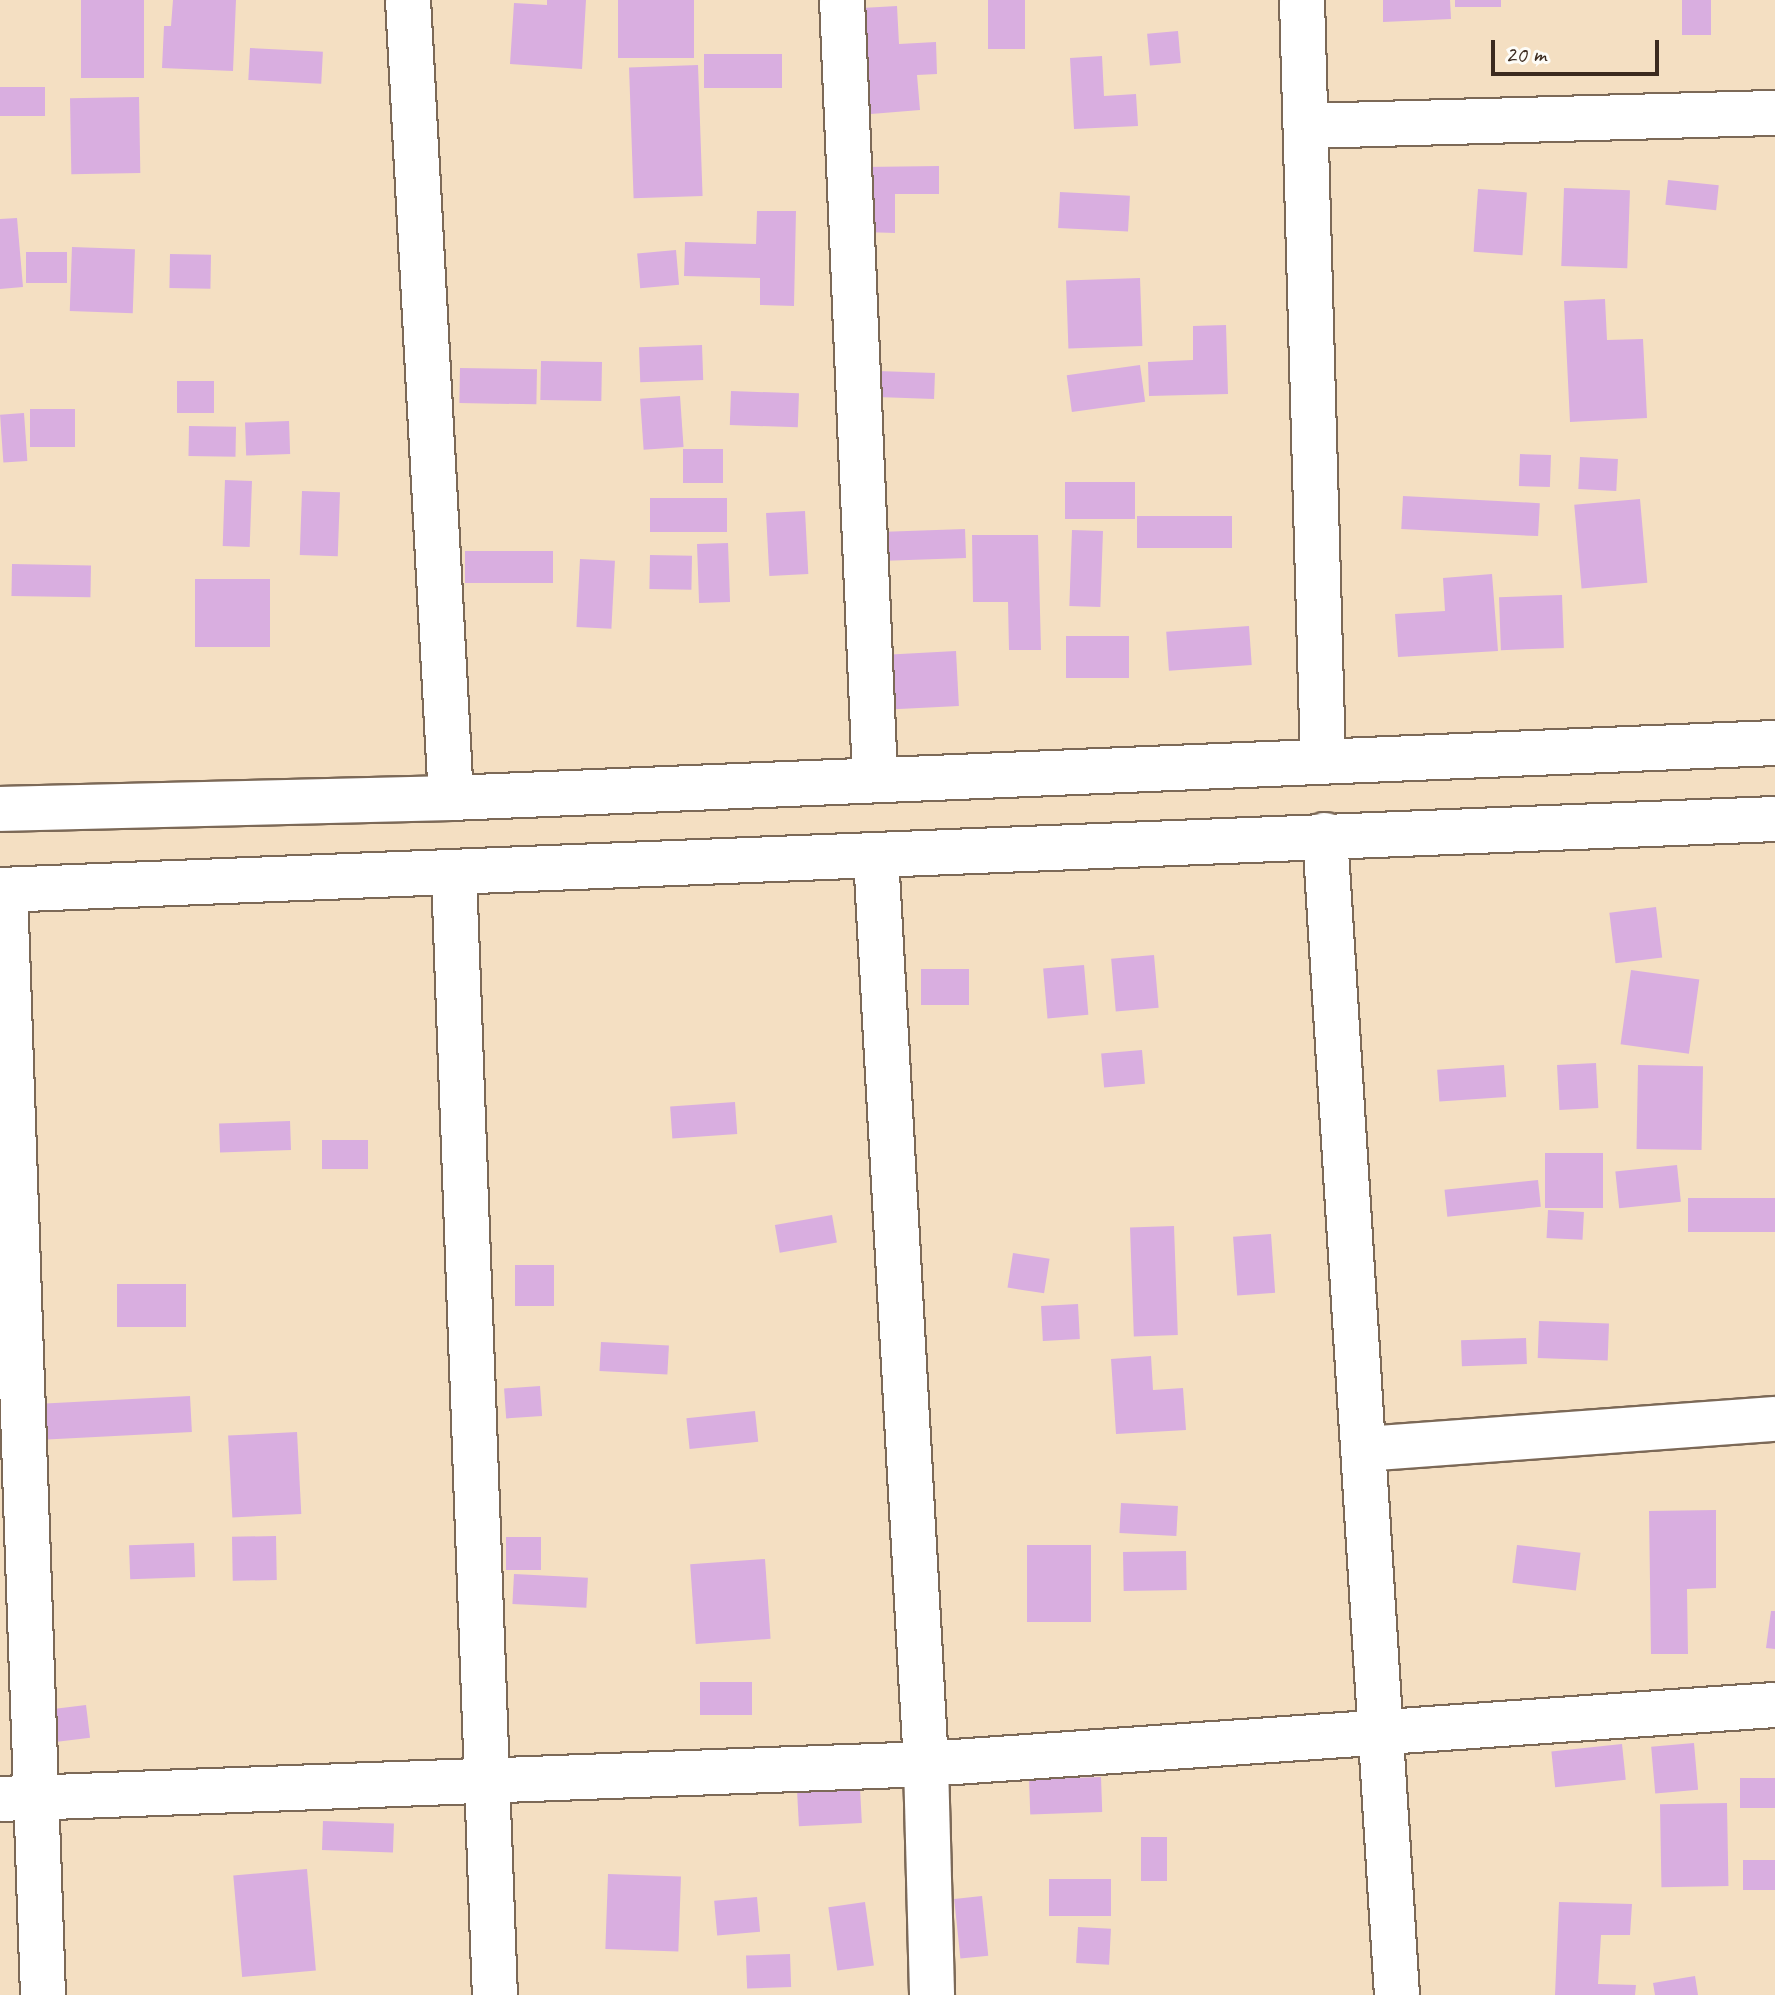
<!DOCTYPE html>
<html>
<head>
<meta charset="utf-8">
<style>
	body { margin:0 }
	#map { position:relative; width:1775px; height:1995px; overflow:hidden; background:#f4dfc2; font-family:Caveat,sans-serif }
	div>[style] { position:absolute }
	.building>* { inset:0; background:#d9aee0; transform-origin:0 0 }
	.roads { filter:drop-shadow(2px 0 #7c6957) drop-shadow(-2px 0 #7c6957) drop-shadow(0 2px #7c6957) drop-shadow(0 -2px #7c6957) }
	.street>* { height:44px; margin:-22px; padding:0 22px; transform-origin:22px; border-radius:22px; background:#fff }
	span { translate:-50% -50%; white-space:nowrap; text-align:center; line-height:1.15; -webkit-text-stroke:6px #fdfcf7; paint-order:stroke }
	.scale { position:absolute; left:1491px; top:40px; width:168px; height:36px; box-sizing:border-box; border:4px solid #3b2a1e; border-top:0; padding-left:10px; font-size:24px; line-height:28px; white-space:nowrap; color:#3b2a1e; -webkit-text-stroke:6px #fdfcf7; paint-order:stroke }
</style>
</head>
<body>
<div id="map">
	<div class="building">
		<div style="left:81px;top:0;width:63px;height:78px"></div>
		<div style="clip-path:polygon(173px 0,236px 0,233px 71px,162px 68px,164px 26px,171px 26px)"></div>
		<div style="clip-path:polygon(547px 0,586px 0,582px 69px,510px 64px,514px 3px,547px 5px)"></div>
		<div style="left:618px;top:0;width:76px;height:58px"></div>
		<div style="left:988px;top:0;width:37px;height:49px"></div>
		<div style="clip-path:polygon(1383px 0,1450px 0,1451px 19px,1383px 22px)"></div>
		<div style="left:1455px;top:0;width:46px;height:7px"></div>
		<div style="left:1682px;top:0;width:29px;height:35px"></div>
		<div style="clip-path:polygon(897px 6px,899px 44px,936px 42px,937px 74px,917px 75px,920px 110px,871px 114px,862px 8px)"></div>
		<div style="left:1178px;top:31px;width:32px;height:31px;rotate:85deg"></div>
		<div style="left:250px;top:48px;width:73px;height:32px;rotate:3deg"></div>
		<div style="left:704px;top:54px;width:78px;height:34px"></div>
		<div style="clip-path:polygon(1102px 56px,1104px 96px,1136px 94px,1138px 126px,1074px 129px,1070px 58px)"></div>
		<div style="left:698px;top:65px;width:131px;height:69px;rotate:88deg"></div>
		<div style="left:45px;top:87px;width:29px;height:45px;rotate:90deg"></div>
		<div style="left:139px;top:97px;width:76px;height:69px;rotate:89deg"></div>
		<div style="clip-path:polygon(939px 166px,939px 194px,895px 194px,895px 233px,863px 232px,864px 167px)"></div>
		<div style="left:1668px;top:180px;width:51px;height:25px;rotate:6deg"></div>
		<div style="left:1564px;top:188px;width:66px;height:78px;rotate:2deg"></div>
		<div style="left:1478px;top:189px;width:49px;height:63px;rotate:4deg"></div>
		<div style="left:1060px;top:192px;width:70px;height:36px;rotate:3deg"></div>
		<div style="clip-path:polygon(757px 211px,796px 211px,794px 306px,760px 305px,760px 278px,684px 276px,685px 242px,756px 244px)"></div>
		<div style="clip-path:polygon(17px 218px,23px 287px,0 289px,0 219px)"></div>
		<div style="left:72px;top:247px;width:63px;height:64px;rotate:2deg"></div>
		<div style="left:676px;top:250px;width:35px;height:39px;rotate:85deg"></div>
		<div style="left:26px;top:252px;width:41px;height:31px"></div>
		<div style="left:170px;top:254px;width:41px;height:34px;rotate:1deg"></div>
		<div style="left:1140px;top:278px;width:68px;height:74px;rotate:88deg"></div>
		<div style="clip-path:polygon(1605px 299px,1607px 340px,1643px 339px,1647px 418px,1570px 422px,1564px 301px)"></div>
		<div style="clip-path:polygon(1226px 325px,1228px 394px,1149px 396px,1148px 362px,1193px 360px,1193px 326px)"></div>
		<div style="left:702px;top:345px;width:35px;height:63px;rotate:88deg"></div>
		<div style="left:541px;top:361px;width:61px;height:39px;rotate:1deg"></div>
		<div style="left:1140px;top:365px;width:37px;height:74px;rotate:82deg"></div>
		<div style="left:460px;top:368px;width:77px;height:35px;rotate:1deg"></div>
		<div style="left:878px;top:371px;width:57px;height:26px;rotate:2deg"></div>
		<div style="left:177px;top:381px;width:37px;height:32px"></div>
		<div style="left:731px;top:391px;width:68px;height:34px;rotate:2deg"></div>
		<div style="left:680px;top:396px;width:51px;height:40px;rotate:86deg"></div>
		<div style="left:75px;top:409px;width:38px;height:45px;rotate:90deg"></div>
		<div style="left:24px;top:413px;width:48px;height:24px;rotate:86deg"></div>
		<div style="left:289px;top:421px;width:33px;height:44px;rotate:88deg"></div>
		<div style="left:189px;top:426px;width:47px;height:30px;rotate:1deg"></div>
		<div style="left:683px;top:449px;width:40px;height:34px"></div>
		<div style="left:1520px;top:454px;width:31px;height:32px;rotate:2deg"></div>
		<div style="left:1580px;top:457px;width:38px;height:32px;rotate:3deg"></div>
		<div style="left:225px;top:480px;width:27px;height:66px;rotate:2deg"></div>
		<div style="left:1065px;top:482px;width:70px;height:37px"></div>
		<div style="left:302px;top:491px;width:38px;height:64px;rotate:2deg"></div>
		<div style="left:1403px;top:496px;width:137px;height:33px;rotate:3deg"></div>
		<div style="left:727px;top:498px;width:34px;height:77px;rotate:90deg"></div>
		<div style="left:1640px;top:499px;width:84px;height:66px;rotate:85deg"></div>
		<div style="left:805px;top:511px;width:63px;height:39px;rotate:87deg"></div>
		<div style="left:1232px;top:516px;width:32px;height:95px;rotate:90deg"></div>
		<div style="left:965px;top:529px;width:29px;height:79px;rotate:88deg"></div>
		<div style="left:1072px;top:530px;width:31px;height:76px;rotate:2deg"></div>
		<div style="clip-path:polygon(972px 535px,1038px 535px,1041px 650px,1009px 650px,1008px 602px,973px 602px)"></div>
		<div style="left:728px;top:543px;width:59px;height:31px;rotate:88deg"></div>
		<div style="left:553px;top:551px;width:32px;height:88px;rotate:90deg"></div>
		<div style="left:650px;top:555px;width:42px;height:34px;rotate:1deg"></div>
		<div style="left:580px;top:559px;width:35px;height:68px;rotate:3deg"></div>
		<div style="left:12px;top:564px;width:79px;height:32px;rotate:1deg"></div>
		<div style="clip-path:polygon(1492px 574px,1498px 651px,1398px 657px,1395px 614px,1445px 611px,1443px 578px)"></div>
		<div style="left:195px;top:579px;width:75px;height:68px"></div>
		<div style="left:1562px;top:595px;width:53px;height:63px;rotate:88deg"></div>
		<div style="left:1249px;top:626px;width:39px;height:83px;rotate:86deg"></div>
		<div style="left:1129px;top:636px;width:42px;height:63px;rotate:90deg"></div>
		<div style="left:956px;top:651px;width:55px;height:65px;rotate:87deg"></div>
		<div style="left:1656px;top:907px;width:51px;height:47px;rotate:83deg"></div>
		<div style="left:1154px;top:955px;width:53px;height:43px;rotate:85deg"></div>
		<div style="left:1084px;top:965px;width:50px;height:41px;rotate:85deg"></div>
		<div style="left:969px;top:969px;width:36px;height:48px;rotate:90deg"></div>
		<div style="left:1631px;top:970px;width:69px;height:75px;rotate:8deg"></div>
		<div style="left:1142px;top:1050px;width:34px;height:41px;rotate:85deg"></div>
		<div style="left:1596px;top:1063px;width:45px;height:39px;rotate:87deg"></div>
		<div style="left:1504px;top:1065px;width:32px;height:67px;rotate:86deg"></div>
		<div style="left:1638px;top:1065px;width:65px;height:84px;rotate:1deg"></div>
		<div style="left:735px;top:1102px;width:32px;height:65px;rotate:86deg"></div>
		<div style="left:290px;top:1121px;width:29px;height:71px;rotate:88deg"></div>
		<div style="left:368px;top:1140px;width:29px;height:46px;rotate:90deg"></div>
		<div style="left:1603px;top:1153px;width:55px;height:58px;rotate:90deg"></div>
		<div style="left:1677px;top:1165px;width:37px;height:62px;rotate:84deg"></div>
		<div style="left:1538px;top:1180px;width:27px;height:94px;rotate:84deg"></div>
		<div style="left:1775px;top:1198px;width:34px;height:87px;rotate:90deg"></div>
		<div style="left:1548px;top:1210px;width:36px;height:28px;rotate:3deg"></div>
		<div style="left:832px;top:1215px;width:28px;height:58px;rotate:80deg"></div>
		<div style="left:1174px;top:1226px;width:109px;height:44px;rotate:88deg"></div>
		<div style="left:1271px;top:1234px;width:59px;height:38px;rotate:86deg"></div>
		<div style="left:1013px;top:1253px;width:37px;height:35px;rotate:9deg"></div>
		<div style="left:554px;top:1265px;width:41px;height:39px;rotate:90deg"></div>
		<div style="left:117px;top:1284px;width:69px;height:43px"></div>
		<div style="left:1078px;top:1304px;width:35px;height:37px;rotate:87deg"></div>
		<div style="left:1539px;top:1321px;width:70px;height:37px;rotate:2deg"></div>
		<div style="left:1526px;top:1338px;width:26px;height:65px;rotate:88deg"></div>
		<div style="left:601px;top:1342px;width:68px;height:29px;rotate:3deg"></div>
		<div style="clip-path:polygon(1151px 1356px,1153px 1390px,1183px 1388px,1186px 1430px,1116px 1434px,1111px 1359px)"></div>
		<div style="left:540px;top:1386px;width:30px;height:36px;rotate:86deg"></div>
		<div style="left:190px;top:1396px;width:36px;height:145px;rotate:87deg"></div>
		<div style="left:755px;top:1411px;width:31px;height:69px;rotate:84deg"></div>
		<div style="left:297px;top:1432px;width:82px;height:69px;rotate:87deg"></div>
		<div style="left:1121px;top:1503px;width:57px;height:30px;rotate:3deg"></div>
		<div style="clip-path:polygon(1716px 1510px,1716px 1588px,1687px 1589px,1688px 1654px,1651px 1654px,1649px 1511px)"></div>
		<div style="left:276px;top:1536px;width:44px;height:44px;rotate:89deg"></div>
		<div style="left:541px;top:1537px;width:33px;height:35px;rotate:90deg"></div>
		<div style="left:194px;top:1543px;width:34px;height:65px;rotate:88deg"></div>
		<div style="left:1027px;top:1545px;width:64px;height:77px"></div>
		<div style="left:1517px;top:1545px;width:64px;height:38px;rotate:7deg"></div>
		<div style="left:1186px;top:1551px;width:39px;height:63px;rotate:89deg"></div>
		<div style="left:765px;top:1559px;width:80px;height:75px;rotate:86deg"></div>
		<div style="left:514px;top:1574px;width:74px;height:30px;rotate:3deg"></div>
		<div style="clip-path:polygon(1771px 1611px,1775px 1611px,1775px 1649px,1766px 1648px)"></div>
		<div style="left:752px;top:1682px;width:33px;height:52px;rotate:90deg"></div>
		<div style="left:86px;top:1705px;width:33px;height:35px;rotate:83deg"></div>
		<div style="left:1694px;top:1743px;width:47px;height:43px;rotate:85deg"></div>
		<div style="left:1622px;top:1744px;width:36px;height:71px;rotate:84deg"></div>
		<div style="left:1101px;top:1777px;width:35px;height:72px;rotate:88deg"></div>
		<div style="left:1775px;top:1778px;width:30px;height:35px;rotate:90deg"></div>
		<div style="left:860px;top:1788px;width:35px;height:63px;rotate:87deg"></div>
		<div style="left:1727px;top:1803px;width:83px;height:67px;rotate:89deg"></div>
		<div style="left:323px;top:1821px;width:71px;height:29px;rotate:2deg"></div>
		<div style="left:1141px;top:1837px;width:26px;height:44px"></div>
		<div style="left:1775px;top:1860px;width:30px;height:32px;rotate:90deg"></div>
		<div style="left:307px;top:1869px;width:102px;height:74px;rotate:85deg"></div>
		<div style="left:608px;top:1874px;width:73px;height:75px;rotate:2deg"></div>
		<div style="left:1049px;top:1879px;width:62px;height:37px"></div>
		<div style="left:982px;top:1896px;width:60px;height:28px;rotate:84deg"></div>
		<div style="left:757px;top:1897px;width:35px;height:43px;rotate:85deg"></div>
		<div style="left:865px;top:1902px;width:64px;height:37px;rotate:82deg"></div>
		<div style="clip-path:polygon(1559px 1902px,1632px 1904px,1630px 1935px,1601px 1935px,1598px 1984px,1636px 1985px,1635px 1995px,1555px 1995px)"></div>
		<div style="left:1078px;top:1927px;width:33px;height:36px;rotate:3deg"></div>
		<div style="left:790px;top:1954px;width:33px;height:44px;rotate:88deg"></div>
		<div style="clip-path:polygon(1695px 1976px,1698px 1995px,1655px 1995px,1653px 1983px)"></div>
	</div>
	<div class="roads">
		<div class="street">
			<div style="left:408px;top:0;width:799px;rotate:86.92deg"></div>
			<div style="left:842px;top:0;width:778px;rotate:87.57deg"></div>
			<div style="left:1302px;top:0;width:759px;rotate:88.42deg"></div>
			<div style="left:1306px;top:126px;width:469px;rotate:-1.6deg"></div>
			<div style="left:0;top:809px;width:451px;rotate:-1.4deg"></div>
			<div style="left:451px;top:798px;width:1325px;rotate:-2.38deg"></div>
			<div style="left:1325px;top:835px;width:1162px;rotate:86.45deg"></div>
			<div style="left:876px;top:856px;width:909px;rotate:86.85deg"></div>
			<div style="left:926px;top:1764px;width:231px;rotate:88.5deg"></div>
			<div style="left:454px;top:874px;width:1122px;rotate:87.91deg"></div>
			<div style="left:0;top:890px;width:1776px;rotate:-2.29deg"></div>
			<div style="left:5px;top:890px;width:1106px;rotate:88.03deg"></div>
			<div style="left:1364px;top:1449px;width:412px;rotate:-4.2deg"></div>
			<div style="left:0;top:1799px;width:927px;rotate:-2.16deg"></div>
			<div style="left:926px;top:1764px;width:851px;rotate:-3.98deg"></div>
		</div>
	</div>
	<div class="scale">20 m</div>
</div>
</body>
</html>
